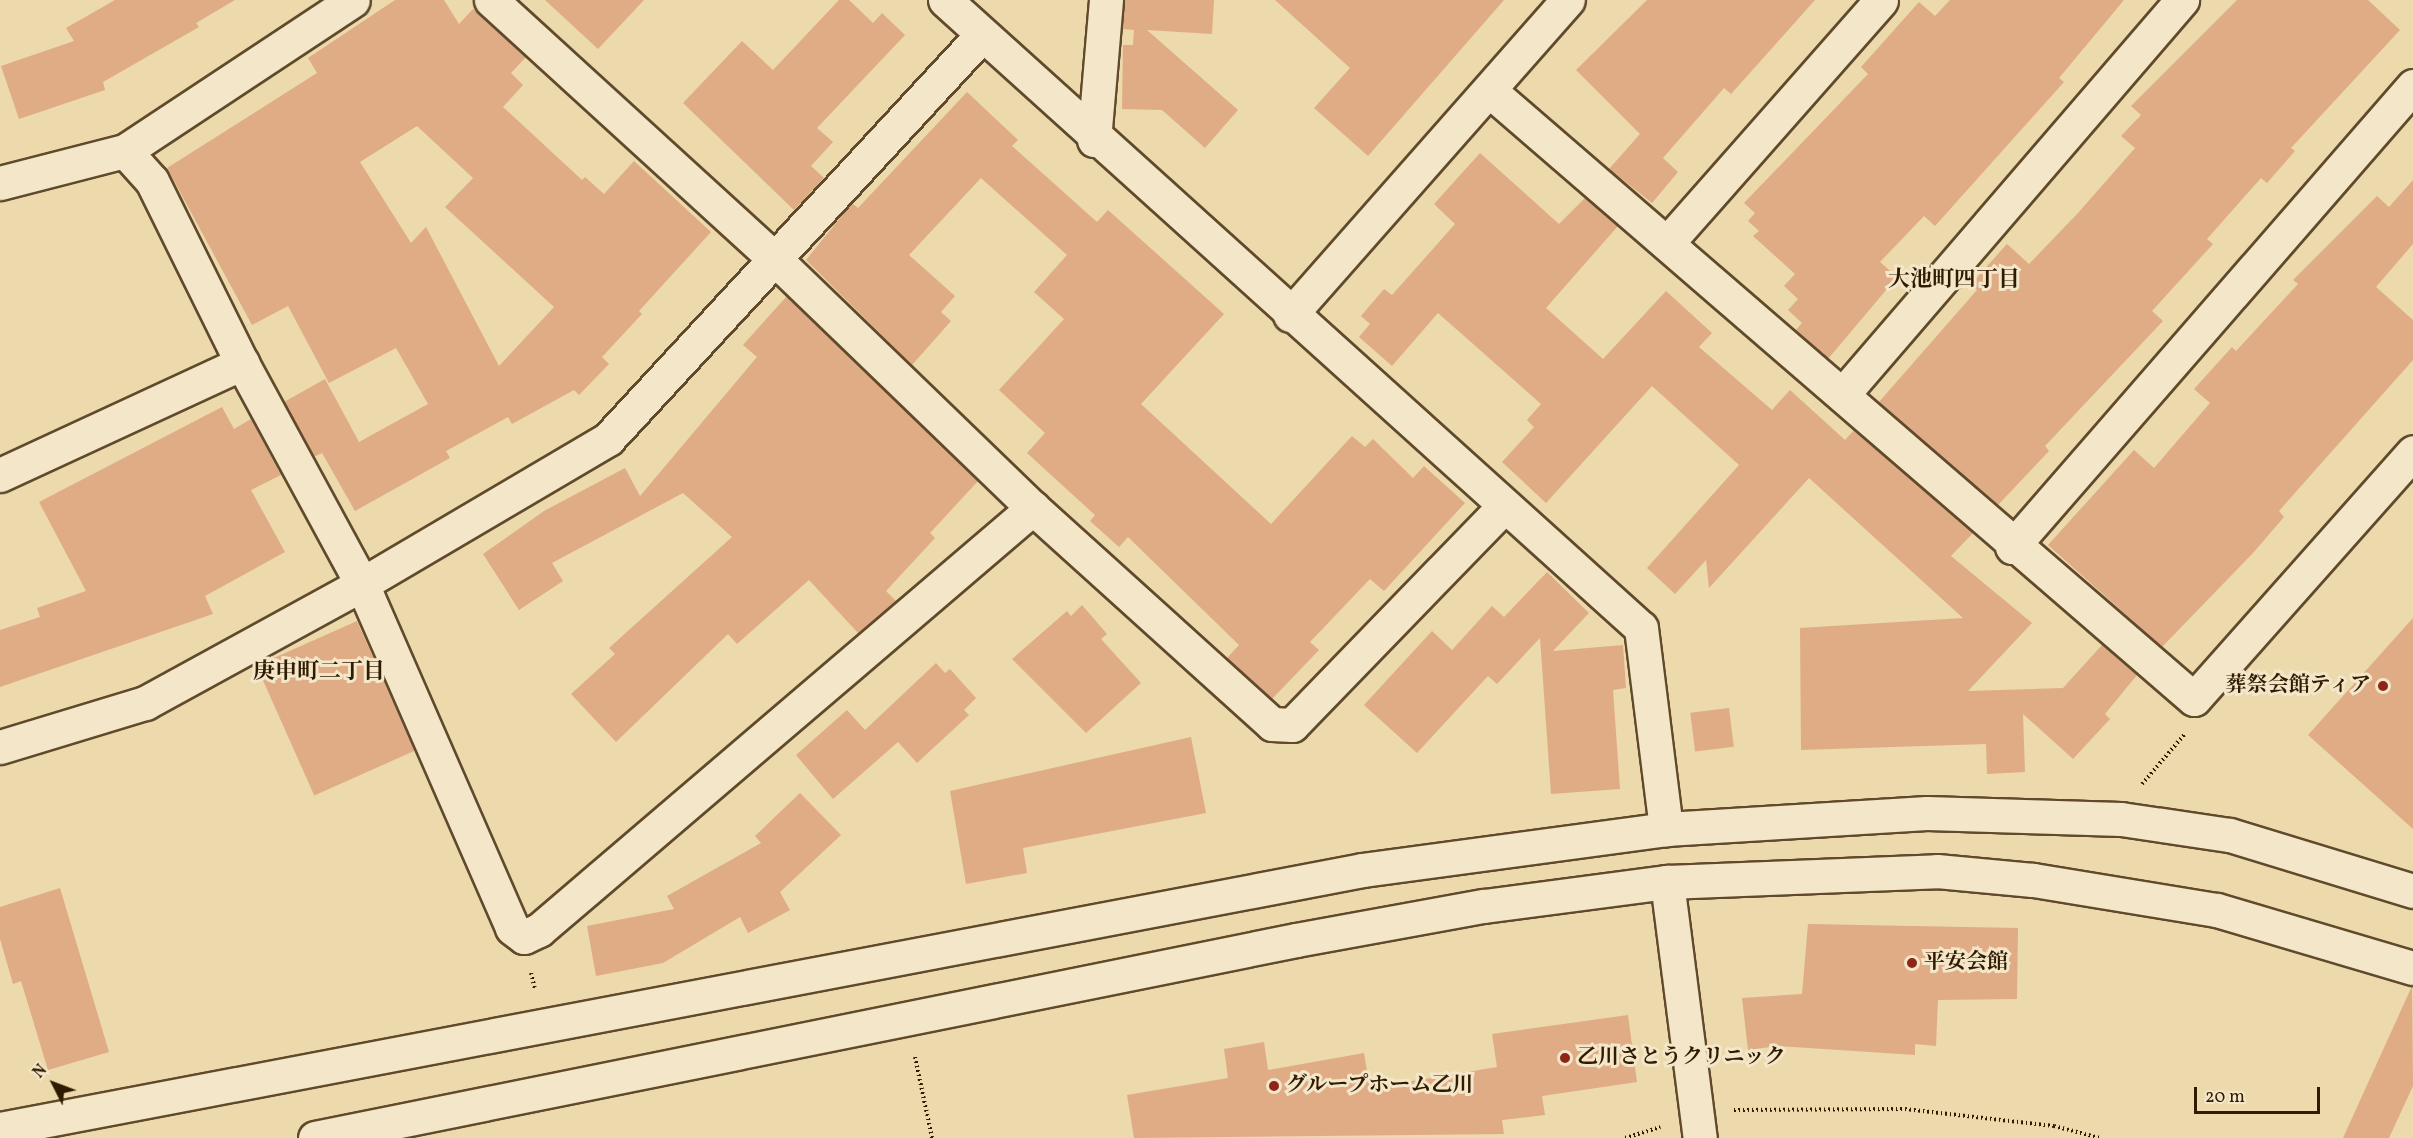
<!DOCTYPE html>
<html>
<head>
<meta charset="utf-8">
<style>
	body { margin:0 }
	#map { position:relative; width:2413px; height:1138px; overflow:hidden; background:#ecd9ac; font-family:Vollkorn,"Noto Serif JP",serif }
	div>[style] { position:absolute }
	.building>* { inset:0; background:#dfac86; transform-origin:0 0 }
	.path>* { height:4px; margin-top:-2px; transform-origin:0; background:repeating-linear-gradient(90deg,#311b00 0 1.5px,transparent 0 4.5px) }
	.roads { filter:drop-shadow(2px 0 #604a2b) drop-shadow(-2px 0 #604a2b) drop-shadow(0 2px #604a2b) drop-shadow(0 -2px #604a2b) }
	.minor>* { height:33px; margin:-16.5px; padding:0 16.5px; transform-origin:16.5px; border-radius:16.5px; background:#f3e6c9 }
	.tertiary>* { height:33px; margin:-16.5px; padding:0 16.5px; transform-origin:16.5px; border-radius:16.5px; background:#f3e6c9 }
	.dots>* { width:16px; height:16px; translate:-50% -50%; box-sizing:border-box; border:3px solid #f3e6c9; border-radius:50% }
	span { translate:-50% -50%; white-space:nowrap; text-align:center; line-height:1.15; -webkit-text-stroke:6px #f3e6c9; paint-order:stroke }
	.poi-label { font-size:21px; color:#311b00; font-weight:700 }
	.right { translate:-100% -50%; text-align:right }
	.left { translate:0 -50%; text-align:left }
	.neighbourhood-label { font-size:22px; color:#311b00; font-weight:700 }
	.north { position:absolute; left:24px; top:1054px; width:60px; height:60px; -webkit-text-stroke:4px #f3e6c9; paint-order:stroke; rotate:312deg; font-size:16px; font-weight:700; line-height:24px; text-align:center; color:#311b00 }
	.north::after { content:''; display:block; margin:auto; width:21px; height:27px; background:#311b00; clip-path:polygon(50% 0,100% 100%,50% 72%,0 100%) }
	.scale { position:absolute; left:2194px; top:1087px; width:126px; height:27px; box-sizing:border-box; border:3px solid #311b00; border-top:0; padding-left:8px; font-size:18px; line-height:21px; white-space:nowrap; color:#311b00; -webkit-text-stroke:4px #f3e6c9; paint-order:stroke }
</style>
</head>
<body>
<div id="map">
	<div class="building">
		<div style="clip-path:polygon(115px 0,235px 0,196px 23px,199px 27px,103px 82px,105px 90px,19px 119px,1px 66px,74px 41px,66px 28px)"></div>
		<div style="clip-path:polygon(evenodd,395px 0,444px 0,459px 24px,473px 9px,526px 57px,511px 73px,523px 85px,503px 107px,582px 180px,585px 177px,604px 194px,634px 161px,711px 232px,639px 311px,642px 314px,602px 357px,609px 364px,579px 395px,574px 390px,512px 424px,508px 417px,446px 451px,450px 458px,355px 511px,322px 453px,314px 457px,284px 402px,325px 379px,359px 442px,428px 404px,396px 348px,329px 383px,288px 306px,252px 325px,167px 168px,317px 73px,308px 58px,395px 0,417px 126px,473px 178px,445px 207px,554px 307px,499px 366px,426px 227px,411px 243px,360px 162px,417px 126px)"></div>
		<div style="clip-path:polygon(545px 0,644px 0,598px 49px)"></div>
		<div style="clip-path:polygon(839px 0,849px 0,873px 23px,882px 13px,905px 35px,817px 128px,833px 142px,811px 166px,824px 178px,794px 210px,683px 103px,742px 41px,773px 70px)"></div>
		<div style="clip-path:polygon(1124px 0,1214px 0,1212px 34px,1147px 30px,1238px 110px,1205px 148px,1162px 110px,1122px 109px,1123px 45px,1133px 45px,1134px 30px,1122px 29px)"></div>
		<div style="clip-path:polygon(1275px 0,1504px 0,1368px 156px,1314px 108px,1350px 68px)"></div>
		<div style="clip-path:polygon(1647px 0,1815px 0,1731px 94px,1724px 88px,1663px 158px,1678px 172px,1652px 203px,1609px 169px,1640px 134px,1576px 70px)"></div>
		<div style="clip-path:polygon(1950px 0,2124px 0,2059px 78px,2064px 82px,1935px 226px,1924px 216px,1880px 262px,1897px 277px,1828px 359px,1796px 330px,1802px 323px,1788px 310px,1798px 299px,1784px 286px,1795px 274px,1753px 236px,1759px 231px,1748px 221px,1755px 213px,1744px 203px,1868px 74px,1861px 67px,1919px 2px,1935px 16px)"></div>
		<div style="clip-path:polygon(2237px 0,2368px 0,2400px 30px,2291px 148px,2295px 151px,2267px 183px,2261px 178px,2207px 239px,2213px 244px,2152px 311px,2163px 321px,2045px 446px,2049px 451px,1998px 505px,1879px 402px,1977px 290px,1971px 284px,2007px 244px,2029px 264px,2078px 213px,2135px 148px,2121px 136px,2141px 115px,2131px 106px)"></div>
		<div style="clip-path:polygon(967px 92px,1018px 140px,1012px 146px,1097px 222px,1108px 210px,1224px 314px,1141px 404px,1271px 524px,1352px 436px,1365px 447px,1373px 439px,1413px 478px,1424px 466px,1465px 503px,1384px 591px,1370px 579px,1310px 642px,1319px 650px,1272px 699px,1227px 658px,1239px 645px,1128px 537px,1119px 547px,1090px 521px,1095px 515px,1027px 453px,1045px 433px,999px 390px,1064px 319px,1034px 292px,1067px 255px,981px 178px,909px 255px,955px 296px,941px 312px,951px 321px,912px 365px,806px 260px,852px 203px,858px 208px)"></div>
		<div style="clip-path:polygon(1480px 153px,1559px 224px,1585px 198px,1618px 226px,1546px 308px,1603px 359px,1666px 291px,1712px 333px,1699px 347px,1772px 410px,1790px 390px,1845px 440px,1854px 430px,1973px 533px,1951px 556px,2032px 623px,1968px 691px,2063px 688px,2102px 645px,2137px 675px,2105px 714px,2110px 719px,2073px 759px,2023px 714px,2025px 772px,1987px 774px,1986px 744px,1801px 750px,1800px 628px,1963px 618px,1809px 478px,1709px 588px,1706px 560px,1675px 594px,1647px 568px,1739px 465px,1652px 386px,1546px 503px,1502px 462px,1534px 427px,1527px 420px,1541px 404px,1438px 313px,1392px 366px,1359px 337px,1370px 324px,1361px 316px,1384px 289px,1392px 295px,1455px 224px,1434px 204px)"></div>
		<div style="clip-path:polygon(2413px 180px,2413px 244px,2376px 287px,2413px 320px,2413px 360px,2279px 511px,2284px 517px,2253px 553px,2162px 647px,2048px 545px,2134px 450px,2154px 468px,2210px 403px,2194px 389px,2232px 347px,2236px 351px,2298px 284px,2293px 280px,2377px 196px,2389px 207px)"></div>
		<div style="clip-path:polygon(787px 296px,978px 481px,930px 533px,935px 538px,886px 591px,896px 601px,858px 633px,809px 580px,737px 644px,728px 634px,616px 742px,571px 694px,615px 654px,609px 648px,732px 537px,683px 493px,552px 563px,563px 581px,519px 610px,483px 554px,544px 511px,625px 468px,640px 496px,757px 357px,743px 345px)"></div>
		<div style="clip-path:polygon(222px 407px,234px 429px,251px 419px,281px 475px,251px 490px,285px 552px,205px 596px,213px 614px,0 687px,0 630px,40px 617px,37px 608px,86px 591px,39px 502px)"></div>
		<div style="clip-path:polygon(1547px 572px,1589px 613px,1553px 651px,1623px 645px,1626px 688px,1613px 690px,1620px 789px,1551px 794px,1540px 638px,1497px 684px,1488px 676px,1417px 753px,1364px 705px,1432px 631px,1452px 650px,1492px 606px,1504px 617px)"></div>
		<div style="clip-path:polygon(1082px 605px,1107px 634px,1101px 639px,1141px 683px,1086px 733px,1012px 659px,1067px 611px,1071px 616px)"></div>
		<div style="clip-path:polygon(2413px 618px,2413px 829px,2308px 735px)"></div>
		<div style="left:357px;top:621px;width:142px;height:110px;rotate:66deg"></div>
		<div style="clip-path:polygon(936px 663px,945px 673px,950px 669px,976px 698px,964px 710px,969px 715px,917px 763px,898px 742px,833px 799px,796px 755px,847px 710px,865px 730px)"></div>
		<div style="left:1729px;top:708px;width:39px;height:39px;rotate:83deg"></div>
		<div style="clip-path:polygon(1191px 737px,1206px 813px,1023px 848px,1027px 873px,966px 884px,950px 791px)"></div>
		<div style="clip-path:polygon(800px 793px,841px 835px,780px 892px,790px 910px,748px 933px,740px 917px,663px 963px,596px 976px,587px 926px,674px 909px,667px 896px,761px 843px,755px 836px)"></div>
		<div style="clip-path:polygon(60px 888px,109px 1052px,48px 1070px,21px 981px,13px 984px,0 939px,0 907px)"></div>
		<div style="clip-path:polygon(1808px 924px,2018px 928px,2017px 999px,1938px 1000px,1936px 1046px,1915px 1044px,1915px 1055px,1778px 1046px,1748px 1050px,1742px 998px,1802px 994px)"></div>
		<div style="clip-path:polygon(2412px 986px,2413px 1086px,2389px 1138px,2343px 1138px)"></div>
		<div style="clip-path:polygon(1628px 1015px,1637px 1082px,1542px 1096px,1545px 1115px,1502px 1120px,1504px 1134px,1134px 1138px,1127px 1095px,1228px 1078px,1224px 1049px,1264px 1042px,1268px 1070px,1364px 1053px,1370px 1088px,1497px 1067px,1492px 1034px)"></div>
	</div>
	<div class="path">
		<div style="left:2142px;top:784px;width:65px;rotate:-49.4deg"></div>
		<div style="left:531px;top:973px;width:16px;rotate:76deg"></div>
		<div style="left:915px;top:1057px;width:83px;rotate:78.1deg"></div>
		<div style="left:1734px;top:1110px;width:171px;rotate:-0.3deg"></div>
		<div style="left:1905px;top:1109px;width:150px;rotate:6.5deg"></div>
		<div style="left:2054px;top:1126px;width:48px;rotate:14.6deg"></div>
		<div style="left:1625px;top:1138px;width:37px;rotate:-17deg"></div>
	</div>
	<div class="roads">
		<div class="minor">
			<div style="left:491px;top:0;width:384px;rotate:42.4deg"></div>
			<div style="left:775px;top:259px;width:359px;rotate:44deg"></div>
			<div style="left:1033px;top:508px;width:322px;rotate:42.1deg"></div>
			<div style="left:1272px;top:724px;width:20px;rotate:3deg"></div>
			<div style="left:1292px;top:725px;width:303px;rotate:-45.9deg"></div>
			<div style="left:945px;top:0;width:937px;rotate:42.06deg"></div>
			<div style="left:1641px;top:628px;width:203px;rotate:82.9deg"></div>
			<div style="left:1490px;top:91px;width:930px;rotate:40.82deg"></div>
			<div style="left:2194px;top:699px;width:330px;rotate:-48.4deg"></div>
			<div style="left:1094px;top:140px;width:141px;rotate:-85.1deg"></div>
			<div style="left:125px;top:151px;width:40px;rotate:48deg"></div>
			<div style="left:152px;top:181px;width:203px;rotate:63.7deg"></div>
			<div style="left:242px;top:363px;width:251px;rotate:61.5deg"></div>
			<div style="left:362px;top:584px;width:375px;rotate:66.4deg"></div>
			<div style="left:512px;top:928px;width:15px;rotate:37deg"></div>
			<div style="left:524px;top:937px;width:17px;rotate:-25deg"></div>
			<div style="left:539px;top:930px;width:650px;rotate:-40.51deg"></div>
			<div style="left:0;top:183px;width:129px;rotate:-14.4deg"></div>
			<div style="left:125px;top:151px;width:273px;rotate:-33.5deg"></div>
			<div style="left:1668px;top:242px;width:322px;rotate:-48.6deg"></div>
			<div style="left:1290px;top:315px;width:420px;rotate:-48.6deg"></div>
			<div style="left:1843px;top:394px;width:520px;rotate:-49.29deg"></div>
			<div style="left:0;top:475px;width:267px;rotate:-24.8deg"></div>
			<div style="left:2012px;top:547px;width:611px;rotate:-48.98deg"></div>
			<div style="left:0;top:747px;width:152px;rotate:-16.9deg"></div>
			<div style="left:145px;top:703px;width:247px;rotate:-28.7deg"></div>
			<div style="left:362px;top:584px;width:286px;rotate:-30.5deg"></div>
			<div style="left:608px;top:439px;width:548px;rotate:-47.22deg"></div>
			<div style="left:1667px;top:882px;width:258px;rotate:82.7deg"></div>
		</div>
		<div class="tertiary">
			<div style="left:0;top:1129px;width:1387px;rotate:-10.76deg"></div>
			<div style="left:1363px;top:870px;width:306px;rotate:-7.7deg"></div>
			<div style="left:1666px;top:829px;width:261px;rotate:-3.5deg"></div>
			<div style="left:1927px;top:813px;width:194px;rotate:1.8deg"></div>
			<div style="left:2121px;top:819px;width:110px;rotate:8.4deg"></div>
			<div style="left:2230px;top:835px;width:191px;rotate:17deg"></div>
			<div style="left:315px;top:1138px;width:1001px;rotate:-11.41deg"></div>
			<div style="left:1296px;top:940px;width:191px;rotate:-10.3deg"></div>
			<div style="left:1484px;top:906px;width:185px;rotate:-7.5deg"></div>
			<div style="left:1667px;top:882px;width:270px;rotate:-2.3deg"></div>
			<div style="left:1937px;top:871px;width:96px;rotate:5.4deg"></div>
			<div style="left:2033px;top:880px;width:186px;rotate:9.3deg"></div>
			<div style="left:2217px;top:910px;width:204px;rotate:16.5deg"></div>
		</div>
	</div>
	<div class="dots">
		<div style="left:2383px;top:686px;background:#8f2418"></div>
		<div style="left:1912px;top:963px;background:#8f2418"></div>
		<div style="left:1565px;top:1058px;background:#8f2418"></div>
		<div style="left:1274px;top:1086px;background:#8f2418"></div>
	</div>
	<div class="poi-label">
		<span class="right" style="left:2371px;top:686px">葬祭会館ティア</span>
		<span class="left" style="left:1924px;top:963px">平安会館</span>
		<span class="left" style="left:1577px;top:1058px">乙川さとうクリニック</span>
		<span class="left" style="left:1286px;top:1086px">グループホーム乙川</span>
	</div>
	<div class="neighbourhood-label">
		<span style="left:1954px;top:281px">大池町四丁目</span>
		<span style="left:319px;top:673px">庚申町二丁目</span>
	</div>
	<div class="north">N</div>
	<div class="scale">20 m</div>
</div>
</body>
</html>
